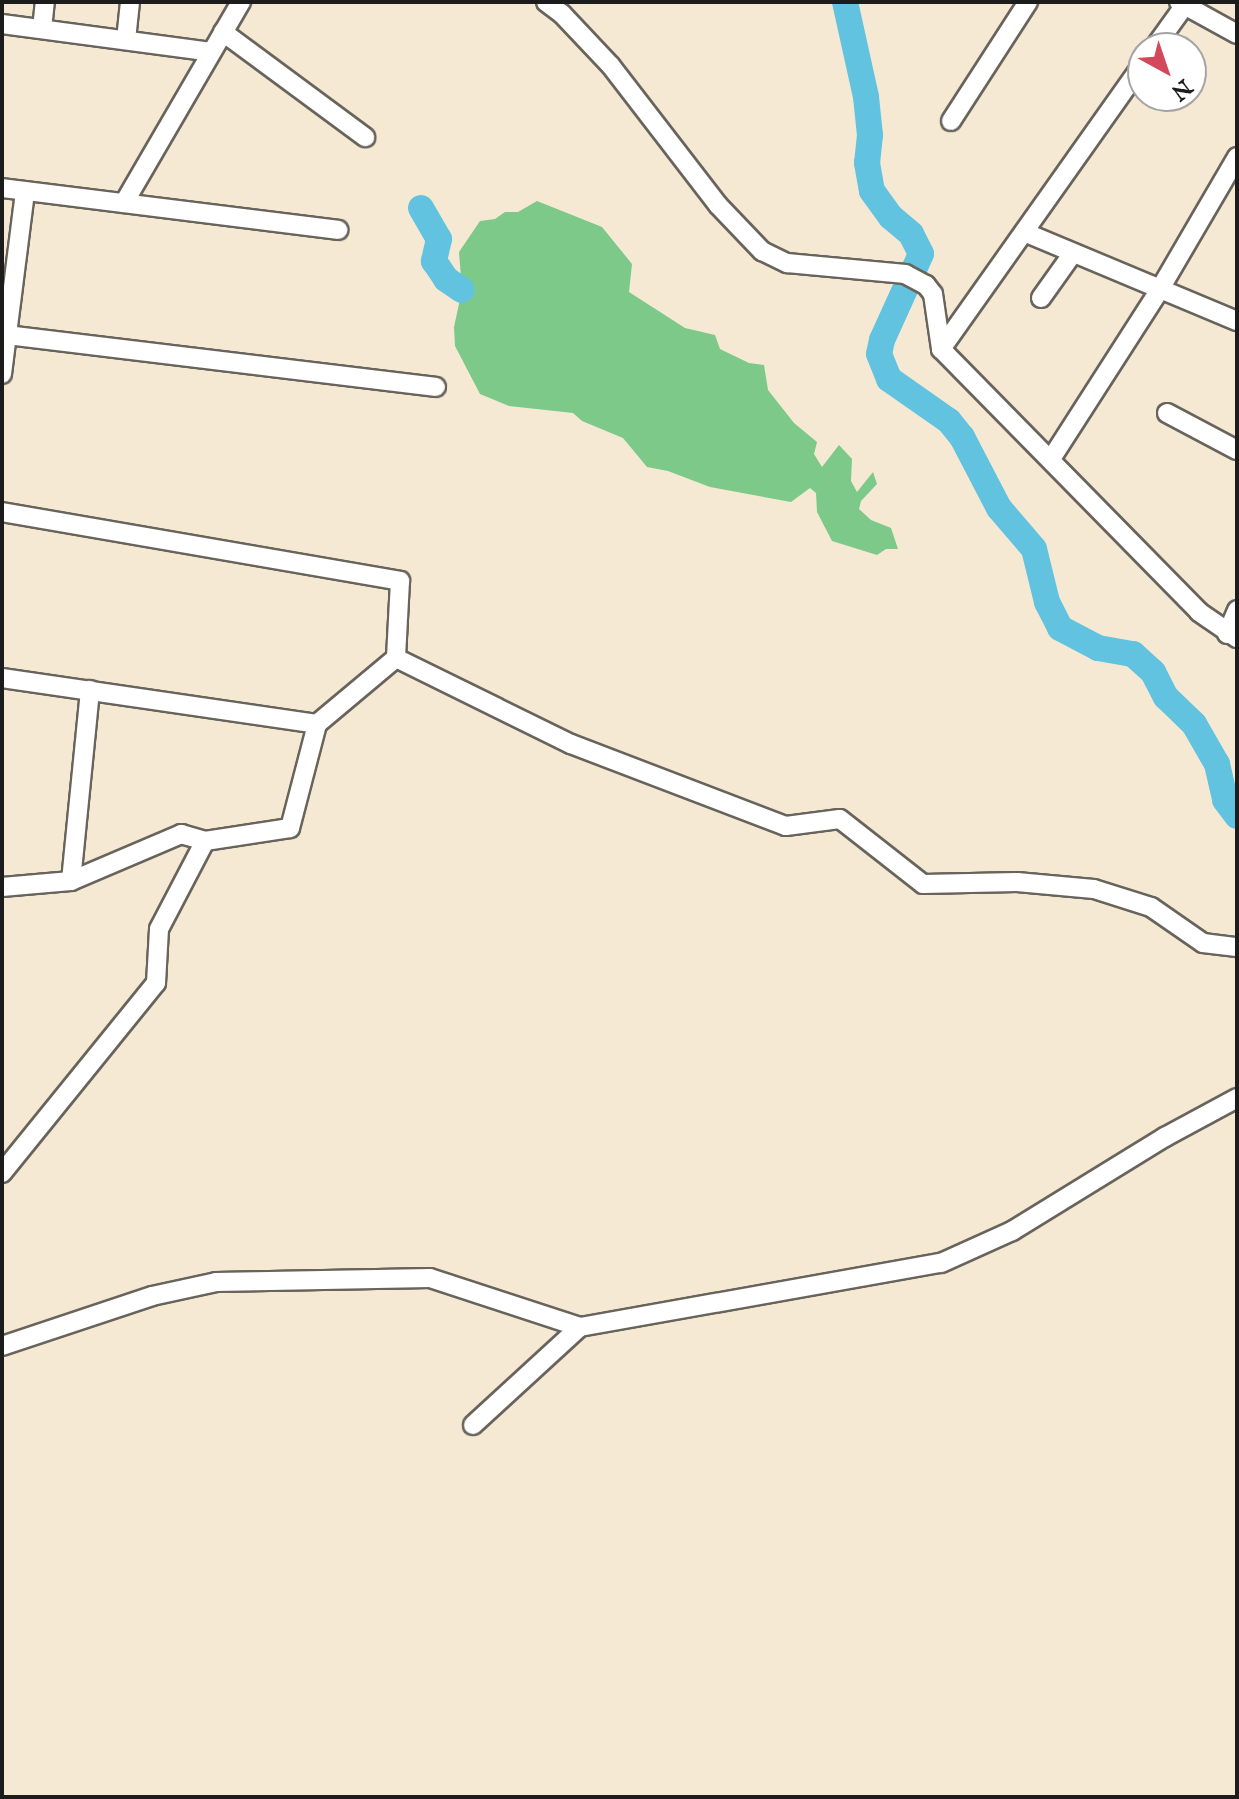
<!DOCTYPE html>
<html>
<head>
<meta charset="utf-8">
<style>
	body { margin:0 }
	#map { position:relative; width:1239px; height:1799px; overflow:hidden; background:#f5e9d3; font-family:"IM FELL English",serif }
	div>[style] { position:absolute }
	.green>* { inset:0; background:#7cc989 }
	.river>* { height:26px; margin:-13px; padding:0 13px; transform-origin:13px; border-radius:13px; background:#61c3df }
	.roads { filter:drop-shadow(2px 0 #68645c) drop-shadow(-2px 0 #68645c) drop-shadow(0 2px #68645c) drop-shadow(0 -2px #68645c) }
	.minor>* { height:18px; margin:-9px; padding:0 9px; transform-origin:9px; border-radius:9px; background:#fff }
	span { translate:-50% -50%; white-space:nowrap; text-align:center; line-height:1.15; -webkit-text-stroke:8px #fff; paint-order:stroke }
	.frame { position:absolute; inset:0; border:4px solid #1c1c1c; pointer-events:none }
	.north { position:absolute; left:1127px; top:32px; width:80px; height:80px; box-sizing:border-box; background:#fff; border:2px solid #a4a4a4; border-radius:50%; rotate:140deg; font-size:22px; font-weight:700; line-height:32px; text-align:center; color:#1c1c1c }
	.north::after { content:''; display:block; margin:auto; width:28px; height:36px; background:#d1495b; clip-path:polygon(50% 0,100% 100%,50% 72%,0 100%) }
</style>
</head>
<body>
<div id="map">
	<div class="green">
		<div style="clip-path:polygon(537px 201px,602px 227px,632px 264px,629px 292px,685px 328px,715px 335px,720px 349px,749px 363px,764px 365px,768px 390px,794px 423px,817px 442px,814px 454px,822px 467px,839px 445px,852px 459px,851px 481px,857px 492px,873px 472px,877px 484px,861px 501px,859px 509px,871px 520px,891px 528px,898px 549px,886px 549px,877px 555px,832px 541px,817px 512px,816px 493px,810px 488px,791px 502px,710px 487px,668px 471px,647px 467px,623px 438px,582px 421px,573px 413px,509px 406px,480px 394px,455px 346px,454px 327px,462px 290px,459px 252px,480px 221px,495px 219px,505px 212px,518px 212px)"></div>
	</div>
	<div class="river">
		<div style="left:845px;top:2px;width:97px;rotate:77.5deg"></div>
		<div style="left:866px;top:97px;width:38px;rotate:84deg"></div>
		<div style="left:870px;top:135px;width:28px;rotate:96deg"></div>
		<div style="left:867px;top:163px;width:28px;rotate:80deg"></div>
		<div style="left:872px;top:191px;width:32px;rotate:54deg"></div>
		<div style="left:891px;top:217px;width:26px;rotate:40deg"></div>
		<div style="left:911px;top:234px;width:22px;rotate:63deg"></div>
		<div style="left:921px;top:254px;width:94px;rotate:114.4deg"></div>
		<div style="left:882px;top:340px;width:14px;rotate:102deg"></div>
		<div style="left:879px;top:354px;width:27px;rotate:68deg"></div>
		<div style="left:889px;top:379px;width:73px;rotate:35deg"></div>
		<div style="left:949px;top:421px;width:21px;rotate:51deg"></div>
		<div style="left:962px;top:437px;width:80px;rotate:62.5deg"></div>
		<div style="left:999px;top:508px;width:54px;rotate:49.5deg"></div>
		<div style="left:1034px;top:549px;width:55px;rotate:76.2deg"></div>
		<div style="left:1047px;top:602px;width:29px;rotate:63deg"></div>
		<div style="left:1060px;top:628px;width:43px;rotate:27.8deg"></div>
		<div style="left:1098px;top:648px;width:36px;rotate:10deg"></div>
		<div style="left:1133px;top:654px;width:27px;rotate:42deg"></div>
		<div style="left:1153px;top:672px;width:28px;rotate:63deg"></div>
		<div style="left:1166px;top:697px;width:39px;rotate:44deg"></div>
		<div style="left:1194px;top:724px;width:46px;rotate:60.1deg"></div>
		<div style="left:1217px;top:764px;width:37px;rotate:77deg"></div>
		<div style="left:1225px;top:800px;width:20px;rotate:53deg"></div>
		<div style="left:421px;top:208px;width:36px;rotate:60deg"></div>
		<div style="left:439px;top:239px;width:23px;rotate:103deg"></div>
		<div style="left:434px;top:261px;width:22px;rotate:56deg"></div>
		<div style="left:446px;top:279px;width:19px;rotate:35deg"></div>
	</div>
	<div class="roads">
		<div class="minor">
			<div style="left:546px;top:2px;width:20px;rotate:37deg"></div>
			<div style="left:562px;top:14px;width:71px;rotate:46.7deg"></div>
			<div style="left:611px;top:66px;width:175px;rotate:52.4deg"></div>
			<div style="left:718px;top:205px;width:64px;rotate:46.3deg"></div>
			<div style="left:762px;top:251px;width:28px;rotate:26deg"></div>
			<div style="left:787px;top:263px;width:119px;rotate:5.3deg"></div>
			<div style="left:905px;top:274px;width:24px;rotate:28deg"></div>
			<div style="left:926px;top:285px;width:11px;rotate:52deg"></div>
			<div style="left:933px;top:294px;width:56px;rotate:81.7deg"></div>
			<div style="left:941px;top:349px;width:368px;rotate:45.5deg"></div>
			<div style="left:1199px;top:612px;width:46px;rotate:34.4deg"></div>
			<div style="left:1179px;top:2px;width:66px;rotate:28.9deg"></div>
			<div style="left:2px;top:24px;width:211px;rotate:7.6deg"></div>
			<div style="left:42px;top:29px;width:27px;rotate:-84deg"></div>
			<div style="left:223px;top:32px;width:177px;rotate:36.5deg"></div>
			<div style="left:126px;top:40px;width:38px;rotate:-84deg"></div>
			<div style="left:1154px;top:48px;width:57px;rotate:-54.3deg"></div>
			<div style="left:951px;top:121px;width:142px;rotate:-57.1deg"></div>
			<div style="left:2px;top:188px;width:339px;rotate:7.1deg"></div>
			<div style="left:124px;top:203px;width:233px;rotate:-59.8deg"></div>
			<div style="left:1024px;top:232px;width:231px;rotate:22.7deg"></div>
			<div style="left:1041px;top:298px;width:55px;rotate:-54.6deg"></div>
			<div style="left:7px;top:335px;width:432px;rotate:6.9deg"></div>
			<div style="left:941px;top:349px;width:349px;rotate:-54.7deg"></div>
			<div style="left:2px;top:374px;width:184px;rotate:-82.8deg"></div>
			<div style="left:1167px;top:413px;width:79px;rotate:27.9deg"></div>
			<div style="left:1051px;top:459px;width:202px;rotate:-57.3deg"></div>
			<div style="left:1160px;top:289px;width:153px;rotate:-59.7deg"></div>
			<div style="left:2px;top:512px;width:404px;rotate:9.8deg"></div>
			<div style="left:400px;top:581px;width:77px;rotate:93deg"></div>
			<div style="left:1227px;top:634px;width:26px;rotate:-67deg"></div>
			<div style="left:2px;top:678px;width:318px;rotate:8.3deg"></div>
			<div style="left:317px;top:724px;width:103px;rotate:-39.9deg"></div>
			<div style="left:396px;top:658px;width:195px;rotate:26.2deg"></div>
			<div style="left:571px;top:744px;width:230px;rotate:20.9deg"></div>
			<div style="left:786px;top:826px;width:54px;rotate:-7.4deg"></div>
			<div style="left:840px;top:819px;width:105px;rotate:38.1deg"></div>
			<div style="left:923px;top:884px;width:94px;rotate:-1.2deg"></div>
			<div style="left:1017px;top:882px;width:77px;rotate:5.2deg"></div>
			<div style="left:1094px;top:889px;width:60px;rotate:17.5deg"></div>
			<div style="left:1151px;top:907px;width:63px;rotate:34.7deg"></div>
			<div style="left:1203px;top:943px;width:34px;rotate:7deg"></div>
			<div style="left:71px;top:881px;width:192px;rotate:-84.3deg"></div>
			<div style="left:2px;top:887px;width:69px;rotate:-5deg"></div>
			<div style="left:71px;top:881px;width:120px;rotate:-23.1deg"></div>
			<div style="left:181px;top:834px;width:25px;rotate:16deg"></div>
			<div style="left:2px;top:1173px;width:245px;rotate:-51deg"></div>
			<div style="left:156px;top:983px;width:54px;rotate:-86.8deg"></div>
			<div style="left:159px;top:929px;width:99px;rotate:-62.4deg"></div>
			<div style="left:205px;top:841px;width:86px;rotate:-8.7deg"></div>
			<div style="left:290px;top:828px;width:107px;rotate:-75.4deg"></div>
			<div style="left:2px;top:1346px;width:158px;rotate:-18.4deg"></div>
			<div style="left:152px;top:1296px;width:66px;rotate:-12.3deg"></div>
			<div style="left:216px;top:1282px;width:214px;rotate:-1.1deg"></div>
			<div style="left:430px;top:1278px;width:158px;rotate:18.1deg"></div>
			<div style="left:580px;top:1327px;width:367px;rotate:-10.1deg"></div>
			<div style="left:941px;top:1263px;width:78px;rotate:-24.3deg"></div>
			<div style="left:1012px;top:1231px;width:180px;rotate:-31.6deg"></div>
			<div style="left:1165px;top:1137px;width:82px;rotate:-28.4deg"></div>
			<div style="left:473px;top:1425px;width:145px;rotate:-42.5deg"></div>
		</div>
	</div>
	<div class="frame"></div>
	<div class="north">N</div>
</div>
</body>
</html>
